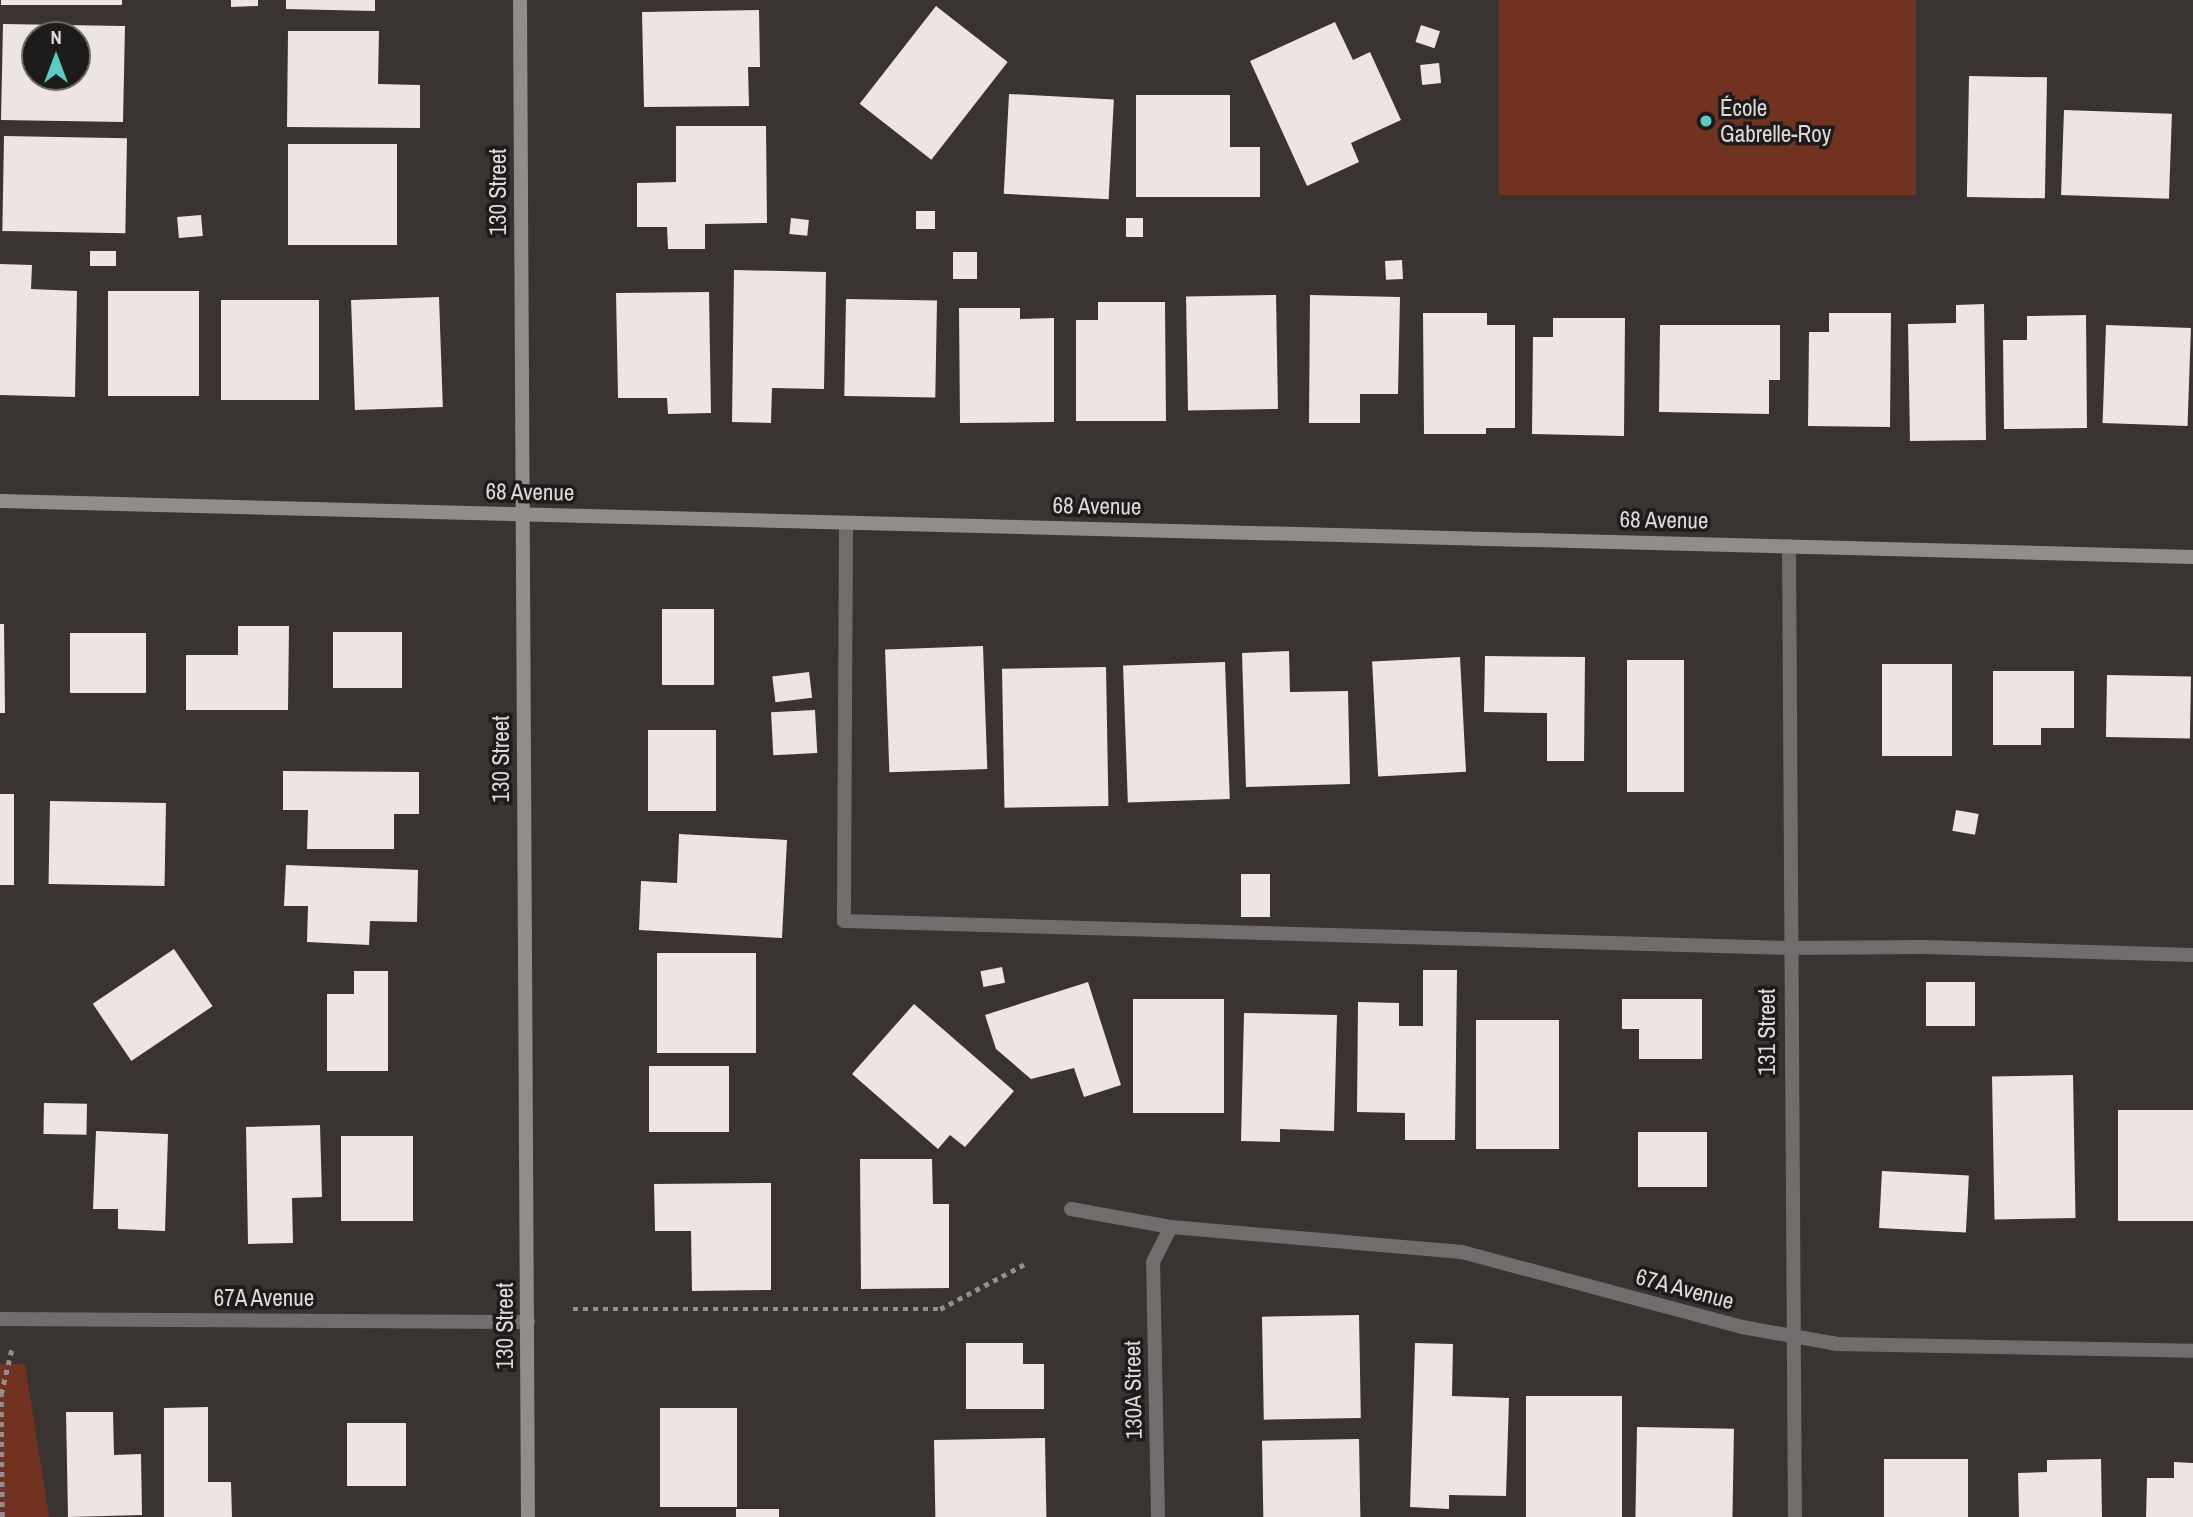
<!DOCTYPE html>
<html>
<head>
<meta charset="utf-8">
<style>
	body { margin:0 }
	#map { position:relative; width:2193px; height:1517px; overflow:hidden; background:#393332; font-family:"Archivo Narrow",sans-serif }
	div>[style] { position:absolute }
	.green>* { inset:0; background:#713320; transform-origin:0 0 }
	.building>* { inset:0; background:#ece5e2; transform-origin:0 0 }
	.path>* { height:4.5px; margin-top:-2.25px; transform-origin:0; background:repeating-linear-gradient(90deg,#948f8e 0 5px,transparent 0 10px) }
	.lane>* { height:14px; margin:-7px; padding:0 7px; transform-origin:7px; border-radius:7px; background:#706d6c }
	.street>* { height:14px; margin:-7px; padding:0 7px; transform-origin:7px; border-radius:7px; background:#706d6c }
	.secondary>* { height:14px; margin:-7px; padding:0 7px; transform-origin:7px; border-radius:7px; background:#918d8b }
	.dots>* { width:19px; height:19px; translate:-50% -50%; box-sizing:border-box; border:4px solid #1e1c1b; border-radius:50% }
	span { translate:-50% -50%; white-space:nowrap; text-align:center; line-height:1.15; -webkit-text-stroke:7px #1e1c1b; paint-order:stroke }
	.poi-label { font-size:23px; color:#dfdbda }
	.left { translate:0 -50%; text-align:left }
	.street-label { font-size:23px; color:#dfdbda }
	.north { position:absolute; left:21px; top:21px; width:70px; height:70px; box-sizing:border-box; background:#1e1c1b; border:2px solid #6b6867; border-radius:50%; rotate:0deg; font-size:19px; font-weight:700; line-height:28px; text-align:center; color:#dfdbda }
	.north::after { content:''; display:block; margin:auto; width:24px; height:32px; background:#56cec3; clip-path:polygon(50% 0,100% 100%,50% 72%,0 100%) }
</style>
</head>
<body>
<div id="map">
	<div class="green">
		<div style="left:1499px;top:0;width:417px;height:195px"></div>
		<div style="clip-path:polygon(0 1364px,25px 1364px,49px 1517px,0 1517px)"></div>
	</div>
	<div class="building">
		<div style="left:1px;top:0;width:121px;height:5px"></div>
		<div style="clip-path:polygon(231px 0,258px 0,258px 6px,231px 7px)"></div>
		<div style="clip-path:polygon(286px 0,375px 0,375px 11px,286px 9px)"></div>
		<div style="left:936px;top:6px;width:91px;height:124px;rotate:38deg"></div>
		<div style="clip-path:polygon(759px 10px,760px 67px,748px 67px,749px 106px,644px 107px,642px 12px)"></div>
		<div style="clip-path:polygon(1335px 22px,1353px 60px,1370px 52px,1401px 120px,1351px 143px,1359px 162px,1307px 186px,1250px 61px)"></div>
		<div style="clip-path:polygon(evenodd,3px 24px,125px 26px,123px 122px,1px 120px,3px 24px,35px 35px,77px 35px,77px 77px,35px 77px,35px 35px)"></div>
		<div style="left:1421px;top:25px;width:20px;height:18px;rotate:18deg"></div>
		<div style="clip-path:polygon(288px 31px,379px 31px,378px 84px,420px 85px,420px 128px,287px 127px)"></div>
		<div style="left:1439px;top:63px;width:20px;height:19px;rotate:84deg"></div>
		<div style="left:1969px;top:76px;width:78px;height:121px;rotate:1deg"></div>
		<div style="left:1009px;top:94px;width:105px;height:100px;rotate:3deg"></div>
		<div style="clip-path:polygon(1136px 95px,1230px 95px,1230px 147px,1260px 147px,1260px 197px,1136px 197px)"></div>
		<div style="left:2064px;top:110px;width:108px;height:85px;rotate:2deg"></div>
		<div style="clip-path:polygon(676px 126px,766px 126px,767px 223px,705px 224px,705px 249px,668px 249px,667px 227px,637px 227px,637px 183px,676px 182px)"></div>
		<div style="left:4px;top:136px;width:123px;height:95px;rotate:1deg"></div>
		<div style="left:288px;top:144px;width:109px;height:101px"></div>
		<div style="left:916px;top:211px;width:19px;height:18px"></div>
		<div style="left:201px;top:215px;width:21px;height:24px;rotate:85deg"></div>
		<div style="left:791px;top:218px;width:18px;height:16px;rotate:6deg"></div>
		<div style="left:1126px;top:218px;width:17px;height:19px"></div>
		<div style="left:116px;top:251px;width:15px;height:26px;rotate:90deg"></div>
		<div style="left:953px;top:252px;width:24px;height:27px"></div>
		<div style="left:1402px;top:260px;width:19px;height:17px;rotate:87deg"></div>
		<div style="clip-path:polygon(0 264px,32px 265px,31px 289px,77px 291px,75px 397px,0 395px)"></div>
		<div style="clip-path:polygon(734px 270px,826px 272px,824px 389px,772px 388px,771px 423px,732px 422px)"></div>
		<div style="left:108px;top:291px;width:91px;height:105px"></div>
		<div style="clip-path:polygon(709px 292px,711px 413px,668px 414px,667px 398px,618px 398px,616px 293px)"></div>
		<div style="left:1276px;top:295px;width:114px;height:90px;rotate:89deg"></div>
		<div style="clip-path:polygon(1310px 295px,1400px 297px,1398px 394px,1360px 394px,1360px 423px,1309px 423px)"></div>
		<div style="left:439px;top:297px;width:110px;height:88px;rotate:88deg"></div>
		<div style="left:846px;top:299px;width:91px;height:97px;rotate:1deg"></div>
		<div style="left:221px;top:300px;width:98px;height:100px"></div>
		<div style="clip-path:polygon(1098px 302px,1165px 302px,1166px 421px,1076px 421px,1076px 320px,1098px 320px)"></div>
		<div style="clip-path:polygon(1984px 304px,1986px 440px,1910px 441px,1908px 324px,1956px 323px,1956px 305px)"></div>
		<div style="clip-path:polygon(959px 308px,1020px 308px,1020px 319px,1054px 318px,1054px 422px,960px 423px)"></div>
		<div style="clip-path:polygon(1423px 313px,1487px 313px,1487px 325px,1515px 325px,1515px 428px,1486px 428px,1486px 434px,1424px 434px)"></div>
		<div style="clip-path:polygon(1829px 313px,1891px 313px,1890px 427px,1808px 426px,1809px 332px,1829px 332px)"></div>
		<div style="clip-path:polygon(2086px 315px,2087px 428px,2004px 429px,2003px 340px,2027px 340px,2027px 316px)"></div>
		<div style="clip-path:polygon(1553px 318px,1625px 318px,1624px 436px,1532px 434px,1533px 337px,1553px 337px)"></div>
		<div style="clip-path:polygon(1660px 325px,1780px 325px,1780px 380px,1769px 380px,1769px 414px,1659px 412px)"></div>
		<div style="left:2106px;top:325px;width:85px;height:98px;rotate:2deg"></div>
		<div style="left:662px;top:609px;width:52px;height:76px"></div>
		<div style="clip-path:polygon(0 624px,4px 624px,5px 713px,0 713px)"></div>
		<div style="clip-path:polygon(238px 626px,289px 626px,288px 710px,186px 710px,186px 655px,238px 655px)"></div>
		<div style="left:333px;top:632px;width:69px;height:56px"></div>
		<div style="left:70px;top:633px;width:76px;height:60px"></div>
		<div style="left:983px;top:646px;width:123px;height:98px;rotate:88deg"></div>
		<div style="clip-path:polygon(1289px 651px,1290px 692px,1348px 691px,1350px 784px,1246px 787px,1242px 653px)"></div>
		<div style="clip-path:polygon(1485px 656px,1585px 657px,1584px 761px,1547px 761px,1547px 713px,1484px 712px)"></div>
		<div style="left:1460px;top:657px;width:115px;height:88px;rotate:87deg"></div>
		<div style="left:1627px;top:660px;width:57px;height:132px"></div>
		<div style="left:1225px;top:662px;width:137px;height:102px;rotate:88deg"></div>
		<div style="left:1882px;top:664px;width:70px;height:92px"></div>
		<div style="left:1106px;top:667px;width:139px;height:104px;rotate:89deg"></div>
		<div style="clip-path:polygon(1993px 671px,2074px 671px,2074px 728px,2041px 728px,2041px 745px,1993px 745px)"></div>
		<div style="left:809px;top:672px;width:26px;height:37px;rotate:83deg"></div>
		<div style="left:2107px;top:675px;width:84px;height:62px;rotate:1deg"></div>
		<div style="left:815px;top:710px;width:43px;height:44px;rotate:87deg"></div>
		<div style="left:648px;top:730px;width:68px;height:81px"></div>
		<div style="clip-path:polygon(283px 771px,419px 772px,419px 814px,394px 814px,394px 849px,307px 849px,308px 810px,283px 810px)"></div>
		<div style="left:0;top:794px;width:14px;height:91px"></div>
		<div style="left:50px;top:801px;width:116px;height:83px;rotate:1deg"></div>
		<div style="left:1956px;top:810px;width:23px;height:21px;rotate:10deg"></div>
		<div style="clip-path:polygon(679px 834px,787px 840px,782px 938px,639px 930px,641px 881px,677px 883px)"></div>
		<div style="clip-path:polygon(286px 865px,418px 870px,417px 922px,370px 921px,369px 945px,307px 942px,308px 906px,284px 906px)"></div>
		<div style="left:1241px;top:874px;width:29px;height:43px"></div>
		<div style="left:174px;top:949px;width:69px;height:98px;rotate:56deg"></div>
		<div style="left:657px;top:953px;width:99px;height:100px"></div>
		<div style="left:1002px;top:967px;width:16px;height:22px;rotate:79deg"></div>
		<div style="clip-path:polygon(1423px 970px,1457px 970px,1455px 1140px,1405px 1140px,1405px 1113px,1357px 1112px,1358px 1002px,1399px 1003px,1399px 1026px,1423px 1026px)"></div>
		<div style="clip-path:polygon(354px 971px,388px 971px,388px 1071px,327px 1071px,327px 994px,354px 994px)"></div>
		<div style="clip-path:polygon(1088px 982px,1121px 1085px,1084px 1097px,1074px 1068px,1031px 1079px,996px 1049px,985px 1015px)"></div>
		<div style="left:1926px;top:982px;width:49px;height:44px"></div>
		<div style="left:1133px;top:999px;width:91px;height:114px"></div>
		<div style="clip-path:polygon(1622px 999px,1702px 999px,1702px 1059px,1639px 1059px,1639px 1029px,1622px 1029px)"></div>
		<div style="clip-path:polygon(914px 1004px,1014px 1091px,965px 1147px,950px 1135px,938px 1149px,852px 1074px)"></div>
		<div style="clip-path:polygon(1244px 1013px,1337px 1015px,1334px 1131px,1280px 1129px,1280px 1142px,1241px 1141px)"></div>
		<div style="left:1476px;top:1020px;width:83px;height:129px"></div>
		<div style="left:649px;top:1066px;width:80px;height:66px"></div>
		<div style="left:2073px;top:1075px;width:143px;height:81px;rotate:89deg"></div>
		<div style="left:44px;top:1103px;width:43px;height:31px;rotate:1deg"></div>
		<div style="left:2118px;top:1110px;width:75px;height:111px"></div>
		<div style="clip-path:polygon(320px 1125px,322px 1197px,292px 1198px,293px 1243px,248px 1244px,246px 1127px)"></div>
		<div style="clip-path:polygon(96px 1131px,168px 1134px,165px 1231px,118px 1229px,118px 1209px,93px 1209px)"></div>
		<div style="left:1638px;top:1132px;width:69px;height:55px"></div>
		<div style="left:341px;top:1136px;width:72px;height:85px"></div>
		<div style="clip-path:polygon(860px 1159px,932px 1159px,933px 1204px,949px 1204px,949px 1288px,861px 1289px)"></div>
		<div style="left:1882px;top:1171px;width:87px;height:57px;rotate:3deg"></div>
		<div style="clip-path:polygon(771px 1183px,771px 1290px,692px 1291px,691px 1231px,655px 1231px,654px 1184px)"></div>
		<div style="left:1359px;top:1315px;width:103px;height:97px;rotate:89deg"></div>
		<div style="clip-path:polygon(966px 1343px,1023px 1343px,1023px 1364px,1044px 1364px,1044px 1409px,966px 1409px)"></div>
		<div style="clip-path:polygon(1415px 1343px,1453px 1344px,1452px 1396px,1509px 1398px,1506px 1496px,1449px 1495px,1449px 1509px,1410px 1507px)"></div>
		<div style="left:1526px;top:1396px;width:96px;height:121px"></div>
		<div style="clip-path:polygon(208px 1407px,208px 1482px,231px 1482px,232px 1517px,164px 1517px,164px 1408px)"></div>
		<div style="left:660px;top:1408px;width:77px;height:99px"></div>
		<div style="clip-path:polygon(66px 1412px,113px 1412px,114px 1455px,141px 1454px,142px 1515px,68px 1517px)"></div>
		<div style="left:347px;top:1423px;width:59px;height:63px"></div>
		<div style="left:1637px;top:1427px;width:97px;height:90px;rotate:1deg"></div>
		<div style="left:1045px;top:1438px;width:79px;height:111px;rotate:89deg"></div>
		<div style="left:1359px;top:1439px;width:78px;height:97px;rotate:89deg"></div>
		<div style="left:1884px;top:1459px;width:84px;height:58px"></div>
		<div style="clip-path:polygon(2101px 1459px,2102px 1517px,2019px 1517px,2018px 1473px,2047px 1472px,2047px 1460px)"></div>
		<div style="clip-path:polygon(2174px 1462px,2193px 1463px,2193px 1517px,2146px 1517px,2147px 1478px,2174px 1478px)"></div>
		<div style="left:736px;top:1509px;width:43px;height:8px"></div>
	</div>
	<div class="path">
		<div style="left:573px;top:1309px;width:367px"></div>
		<div style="left:940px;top:1309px;width:96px;rotate:-27.9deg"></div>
		<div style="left:2px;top:1517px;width:123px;rotate:-90.5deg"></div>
		<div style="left:1px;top:1394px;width:47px;rotate:-76.6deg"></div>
	</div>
	<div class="lane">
		<div style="left:846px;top:523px;width:398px;rotate:90.3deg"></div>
		<div style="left:844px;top:921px;width:945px;rotate:1.64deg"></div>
		<div style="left:1789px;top:948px;width:136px;rotate:-0.4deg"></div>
		<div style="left:1925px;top:947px;width:268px;rotate:1.7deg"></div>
	</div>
	<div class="street">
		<div style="left:1789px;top:546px;width:971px;rotate:89.65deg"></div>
		<div style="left:1071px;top:1209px;width:102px;rotate:10.2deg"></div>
		<div style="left:0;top:1319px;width:528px;rotate:0.33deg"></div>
		<div style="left:1158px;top:1517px;width:255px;rotate:-91.1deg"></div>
		<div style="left:1153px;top:1262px;width:39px;rotate:-63deg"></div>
		<div style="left:1171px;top:1227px;width:292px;rotate:4.9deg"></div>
		<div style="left:1462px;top:1252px;width:290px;rotate:15deg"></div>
		<div style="left:1742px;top:1327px;width:97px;rotate:10.1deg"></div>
		<div style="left:1837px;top:1344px;width:356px;rotate:1.1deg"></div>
	</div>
	<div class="secondary">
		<div style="left:520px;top:0;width:1517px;rotate:89.7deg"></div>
		<div style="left:0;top:501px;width:2194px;rotate:1.46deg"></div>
	</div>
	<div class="dots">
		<div style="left:1706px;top:121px;background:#56cec3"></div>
	</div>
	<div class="poi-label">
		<span class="left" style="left:1720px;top:121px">École<br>Gabrelle-Roy</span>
	</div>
	<div class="street-label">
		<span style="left:498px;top:192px;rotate:-90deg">130 Street</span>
		<span style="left:530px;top:492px;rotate:1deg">68 Avenue</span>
		<span style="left:1097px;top:506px;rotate:1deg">68 Avenue</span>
		<span style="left:1664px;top:520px;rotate:1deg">68 Avenue</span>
		<span style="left:501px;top:759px;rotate:-90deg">130 Street</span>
		<span style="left:1767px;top:1032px;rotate:-90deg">131 Street</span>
		<span style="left:1685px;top:1289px;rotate:15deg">67A Avenue</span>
		<span style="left:264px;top:1298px">67A Avenue</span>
		<span style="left:505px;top:1326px;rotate:-90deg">130 Street</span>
		<span style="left:1133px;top:1390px;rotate:-91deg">130A Street</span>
	</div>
	<div class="north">N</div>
</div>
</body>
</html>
